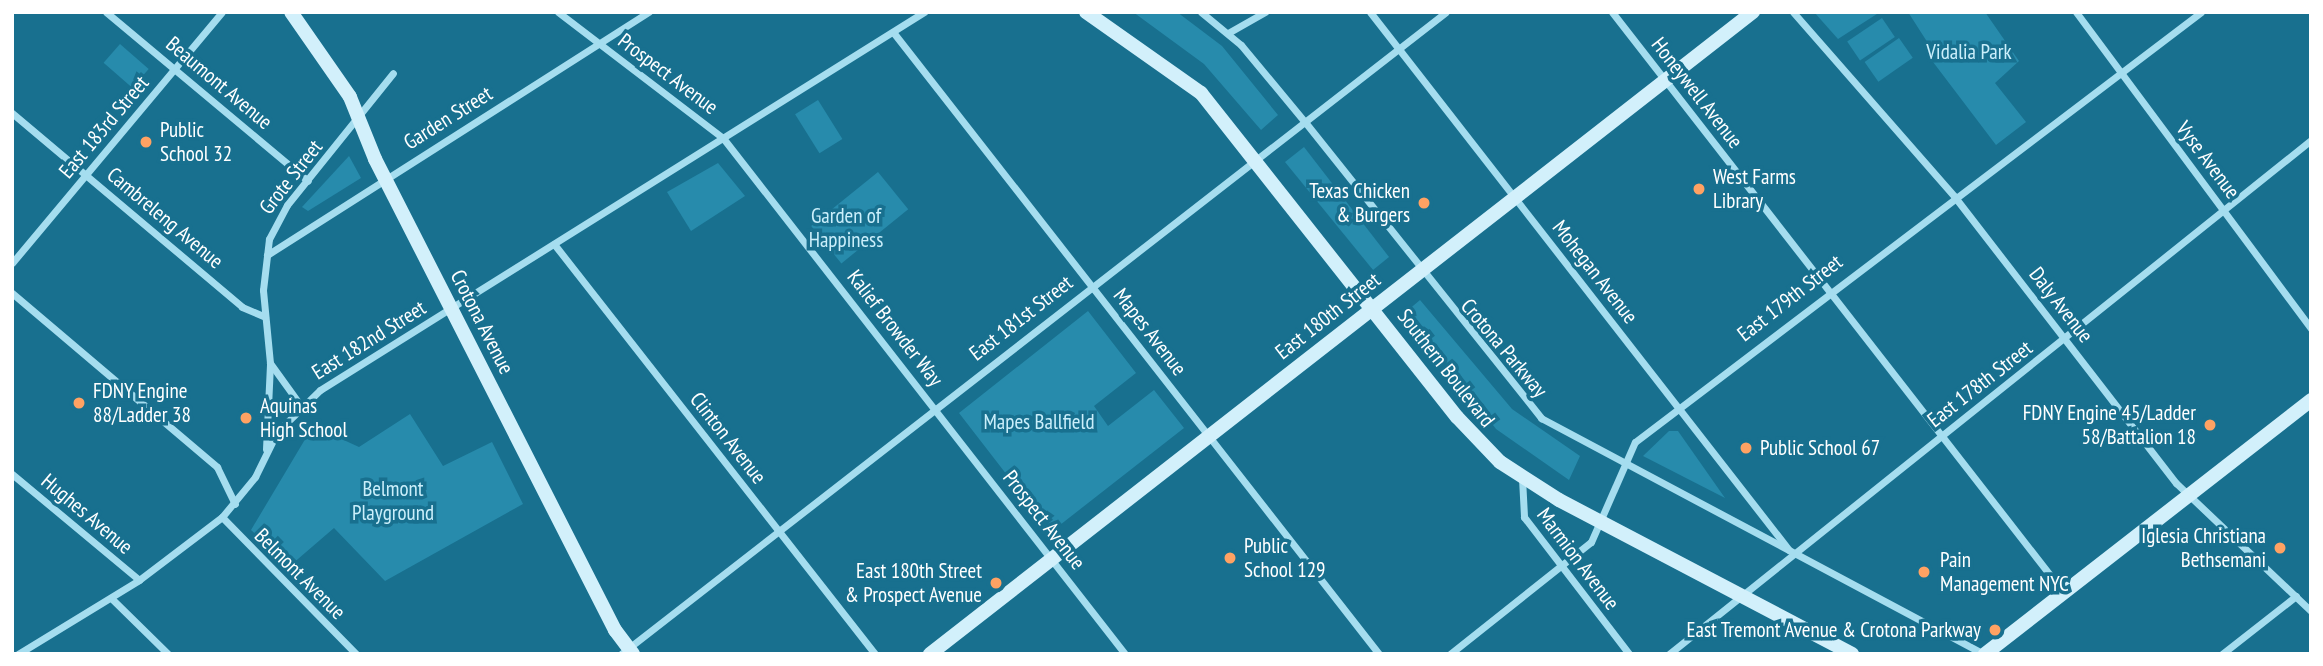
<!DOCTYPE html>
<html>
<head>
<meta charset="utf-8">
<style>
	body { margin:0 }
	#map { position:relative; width:2323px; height:666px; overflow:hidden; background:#18708f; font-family:"PT Sans Narrow",sans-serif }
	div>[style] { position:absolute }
	.green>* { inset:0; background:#278bac; transform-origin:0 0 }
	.street>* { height:7px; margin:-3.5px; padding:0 3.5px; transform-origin:3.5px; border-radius:3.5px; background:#a5ddef }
	.secondary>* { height:14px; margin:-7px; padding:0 7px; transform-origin:7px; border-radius:7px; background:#d2f0fb }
	.dots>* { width:19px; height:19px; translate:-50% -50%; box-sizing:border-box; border:4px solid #18708f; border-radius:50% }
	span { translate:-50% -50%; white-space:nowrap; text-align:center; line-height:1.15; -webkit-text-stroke:7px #18708f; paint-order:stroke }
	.park-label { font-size:21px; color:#cbeffb }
	.street-label { font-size:21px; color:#fff }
	.poi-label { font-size:21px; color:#fff }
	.left { translate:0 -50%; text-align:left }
	.right { translate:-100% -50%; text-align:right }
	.frame { position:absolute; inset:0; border:14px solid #fff; pointer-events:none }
</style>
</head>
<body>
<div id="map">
	<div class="green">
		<div style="clip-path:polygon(1133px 12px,1177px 12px,1222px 46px,1278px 115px,1261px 130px,1204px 64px)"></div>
		<div style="clip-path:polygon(1814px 12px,1880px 12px,1838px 39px)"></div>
		<div style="clip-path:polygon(1908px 12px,1985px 12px,2019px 61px,1995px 83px,2026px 122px,1996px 145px,1930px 58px,1933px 51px)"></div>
		<div style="left:1882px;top:18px;width:23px;height:42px;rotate:56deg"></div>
		<div style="left:1899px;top:38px;width:24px;height:42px;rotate:55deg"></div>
		<div style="left:120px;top:44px;width:38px;height:25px;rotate:41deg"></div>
		<div style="left:818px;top:100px;width:46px;height:27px;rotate:58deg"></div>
		<div style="clip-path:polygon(1304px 147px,1389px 257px,1373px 270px,1285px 162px)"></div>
		<div style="clip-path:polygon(349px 156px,361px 178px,308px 211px,302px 207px)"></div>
		<div style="clip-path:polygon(718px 163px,745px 196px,691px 231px,667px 192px)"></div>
		<div style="left:878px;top:172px;width:48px;height:86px;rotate:51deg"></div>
		<div style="clip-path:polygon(1420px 300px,1512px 409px,1580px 456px,1569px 480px,1496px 429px,1407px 311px)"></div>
		<div style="clip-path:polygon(1088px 311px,1136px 373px,1094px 406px,1108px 426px,1154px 390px,1184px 428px,1051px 532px,959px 413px)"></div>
		<div style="clip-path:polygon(410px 414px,443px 466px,492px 442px,523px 504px,385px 581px,334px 528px,291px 565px,251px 530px,313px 426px,359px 447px)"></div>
		<div style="clip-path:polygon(1669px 431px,1678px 431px,1725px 498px,1643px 456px)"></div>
	</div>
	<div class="street">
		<div style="left:106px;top:12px;width:263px;rotate:39.9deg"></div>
		<div style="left:558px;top:12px;width:208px;rotate:37.4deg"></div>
		<div style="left:723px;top:138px;width:654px;rotate:52.08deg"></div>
		<div style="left:1201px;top:12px;width:52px;rotate:39.5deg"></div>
		<div style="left:1241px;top:45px;width:100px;rotate:50.3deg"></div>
		<div style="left:1305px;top:122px;width:379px;rotate:51.4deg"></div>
		<div style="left:1541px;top:418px;width:502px;rotate:28.05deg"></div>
		<div style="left:1370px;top:12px;width:682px;rotate:52.09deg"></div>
		<div style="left:1612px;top:12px;width:736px;rotate:52.12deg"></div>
		<div style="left:1793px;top:12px;width:244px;rotate:48.8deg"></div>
		<div style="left:1954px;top:196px;width:363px;rotate:52.3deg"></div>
		<div style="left:2176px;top:483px;width:186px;rotate:43.5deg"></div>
		<div style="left:2076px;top:12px;width:395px;rotate:53.4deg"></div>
		<div style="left:893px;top:32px;width:789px;rotate:52deg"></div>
		<div style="left:1228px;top:33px;width:43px;rotate:-29.6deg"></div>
		<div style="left:12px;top:113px;width:301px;rotate:40.1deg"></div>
		<div style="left:242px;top:307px;width:25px;rotate:23deg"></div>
		<div style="left:554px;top:244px;width:521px;rotate:51.94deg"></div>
		<div style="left:267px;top:255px;width:453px;rotate:-32.5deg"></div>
		<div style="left:12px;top:263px;width:327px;rotate:-50.1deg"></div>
		<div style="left:12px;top:293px;width:269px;rotate:40.3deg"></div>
		<div style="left:217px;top:467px;width:41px;rotate:64.1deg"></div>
		<div style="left:301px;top:406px;width:53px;rotate:-125.8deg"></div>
		<div style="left:270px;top:363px;width:73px;rotate:-95.5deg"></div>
		<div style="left:263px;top:290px;width:51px;rotate:-83.3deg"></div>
		<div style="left:269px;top:239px;width:38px;rotate:-62deg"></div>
		<div style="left:287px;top:205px;width:169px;rotate:-51.2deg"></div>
		<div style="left:266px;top:449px;width:85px;rotate:-87.3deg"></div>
		<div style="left:12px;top:474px;width:165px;rotate:39.8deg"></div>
		<div style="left:1522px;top:478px;width:39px;rotate:87deg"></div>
		<div style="left:1524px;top:517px;width:173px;rotate:52.5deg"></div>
		<div style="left:222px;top:517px;width:192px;rotate:45.6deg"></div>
		<div style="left:111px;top:598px;width:80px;rotate:44.5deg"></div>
		<div style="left:18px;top:654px;width:142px;rotate:-31.4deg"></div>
		<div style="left:139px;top:580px;width:104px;rotate:-37.2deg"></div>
		<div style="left:222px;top:517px;width:52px;rotate:-50.5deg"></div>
		<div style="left:255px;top:477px;width:50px;rotate:-63.9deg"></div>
		<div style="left:277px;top:432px;width:60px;rotate:-44.3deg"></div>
		<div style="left:320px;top:390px;width:713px;rotate:-32.04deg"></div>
		<div style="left:621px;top:654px;width:1045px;rotate:-37.89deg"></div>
		<div style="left:1450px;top:654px;width:180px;rotate:-38.5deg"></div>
		<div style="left:1591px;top:542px;width:109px;rotate:-66.3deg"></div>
		<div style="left:1635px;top:442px;width:711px;rotate:-37.22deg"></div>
		<div style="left:1669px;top:654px;width:822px;rotate:-38.68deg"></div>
		<div style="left:2222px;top:654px;width:94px;rotate:-38.1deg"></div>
	</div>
	<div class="secondary">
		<div style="left:291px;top:12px;width:103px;rotate:55.2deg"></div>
		<div style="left:350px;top:97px;width:67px;rotate:68deg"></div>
		<div style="left:375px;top:159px;width:529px;rotate:63deg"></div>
		<div style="left:615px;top:630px;width:30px;rotate:53deg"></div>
		<div style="left:1086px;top:12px;width:141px;rotate:35.2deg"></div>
		<div style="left:1201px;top:93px;width:413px;rotate:51.7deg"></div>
		<div style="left:1457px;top:417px;width:62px;rotate:46.3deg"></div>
		<div style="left:1500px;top:462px;width:70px;rotate:32.8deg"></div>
		<div style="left:1559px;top:500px;width:331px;rotate:27.7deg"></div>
		<div style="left:930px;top:654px;width:1044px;rotate:-37.96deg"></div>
		<div style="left:1985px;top:654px;width:413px;rotate:-37.9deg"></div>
	</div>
	<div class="dots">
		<div style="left:146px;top:142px;background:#ffa263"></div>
		<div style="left:1699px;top:189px;background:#ffa263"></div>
		<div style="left:1424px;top:203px;background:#ffa263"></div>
		<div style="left:79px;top:403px;background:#ffa263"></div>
		<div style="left:246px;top:418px;background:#ffa263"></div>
		<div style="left:2210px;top:425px;background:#ffa263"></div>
		<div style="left:1746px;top:448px;background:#ffa263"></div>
		<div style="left:2280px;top:548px;background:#ffa263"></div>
		<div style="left:1230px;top:558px;background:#ffa263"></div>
		<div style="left:1924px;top:572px;background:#ffa263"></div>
		<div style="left:996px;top:583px;background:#ffa263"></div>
		<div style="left:1995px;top:630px;background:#ffa263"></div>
	</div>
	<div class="park-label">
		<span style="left:1969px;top:52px">Vidalia Park</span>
		<span style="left:846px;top:228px">Garden of<br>Happiness</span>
		<span style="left:1039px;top:422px">Mapes Ballfield</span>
		<span style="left:393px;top:501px">Belmont<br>Playground</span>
	</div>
	<div class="street-label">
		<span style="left:668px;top:74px;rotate:37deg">Prospect Avenue</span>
		<span style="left:219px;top:83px;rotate:40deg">Beaumont Avenue</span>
		<span style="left:1697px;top:93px;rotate:52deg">Honeywell Avenue</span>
		<span style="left:448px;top:118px;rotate:-32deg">Garden Street</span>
		<span style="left:104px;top:127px;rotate:-50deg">East 183rd Street</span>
		<span style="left:2208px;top:160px;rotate:53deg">Vyse Avenue</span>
		<span style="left:291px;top:177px;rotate:-52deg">Grote Street</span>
		<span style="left:165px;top:218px;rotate:40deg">Cambreleng Avenue</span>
		<span style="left:1595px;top:272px;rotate:52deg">Mohegan Avenue</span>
		<span style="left:1790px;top:298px;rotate:-38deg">East 179th Street</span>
		<span style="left:2061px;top:305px;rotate:52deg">Daly Avenue</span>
		<span style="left:1328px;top:316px;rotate:-38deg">East 180th Street</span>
		<span style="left:1021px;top:318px;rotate:-38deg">East 181st Street</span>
		<span style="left:482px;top:322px;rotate:63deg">Crotona Avenue</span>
		<span style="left:895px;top:328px;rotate:52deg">Kalief Browder Way</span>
		<span style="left:1150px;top:332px;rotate:52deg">Mapes Avenue</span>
		<span style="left:369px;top:340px;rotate:-32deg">East 182nd Street</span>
		<span style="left:1504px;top:348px;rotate:50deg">Crotona Parkway</span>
		<span style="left:1446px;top:368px;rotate:52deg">Southern Boulevard</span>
		<span style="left:1980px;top:384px;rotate:-38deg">East 178th Street</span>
		<span style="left:728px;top:438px;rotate:52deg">Clinton Avenue</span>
		<span style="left:87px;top:514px;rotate:40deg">Hughes Avenue</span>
		<span style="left:1044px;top:520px;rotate:52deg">Prospect Avenue</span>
		<span style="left:1578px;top:559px;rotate:53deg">Marmion Avenue</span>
		<span style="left:300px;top:574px;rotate:45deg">Belmont Avenue</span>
	</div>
	<div class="poi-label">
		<span class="left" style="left:160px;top:142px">Public<br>School 32</span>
		<span class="left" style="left:1713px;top:189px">West Farms<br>Library</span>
		<span class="right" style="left:1410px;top:203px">Texas Chicken<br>&amp; Burgers</span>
		<span class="left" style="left:93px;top:403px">FDNY Engine<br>88/Ladder 38</span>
		<span class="left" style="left:260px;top:418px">Aquinas<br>High School</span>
		<span class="right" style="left:2196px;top:425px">FDNY Engine 45/Ladder<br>58/Battalion 18</span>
		<span class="left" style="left:1760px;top:448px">Public School 67</span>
		<span class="right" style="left:2266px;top:548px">Iglesia Christiana<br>Bethsemani</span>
		<span class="left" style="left:1244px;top:558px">Public<br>School 129</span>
		<span class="left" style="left:1940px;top:572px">Pain<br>Management NYC</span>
		<span class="right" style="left:982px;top:583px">East 180th Street<br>&amp; Prospect Avenue</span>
		<span class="right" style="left:1981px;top:630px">East Tremont Avenue &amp; Crotona Parkway</span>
	</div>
	<div class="frame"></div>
</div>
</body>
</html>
